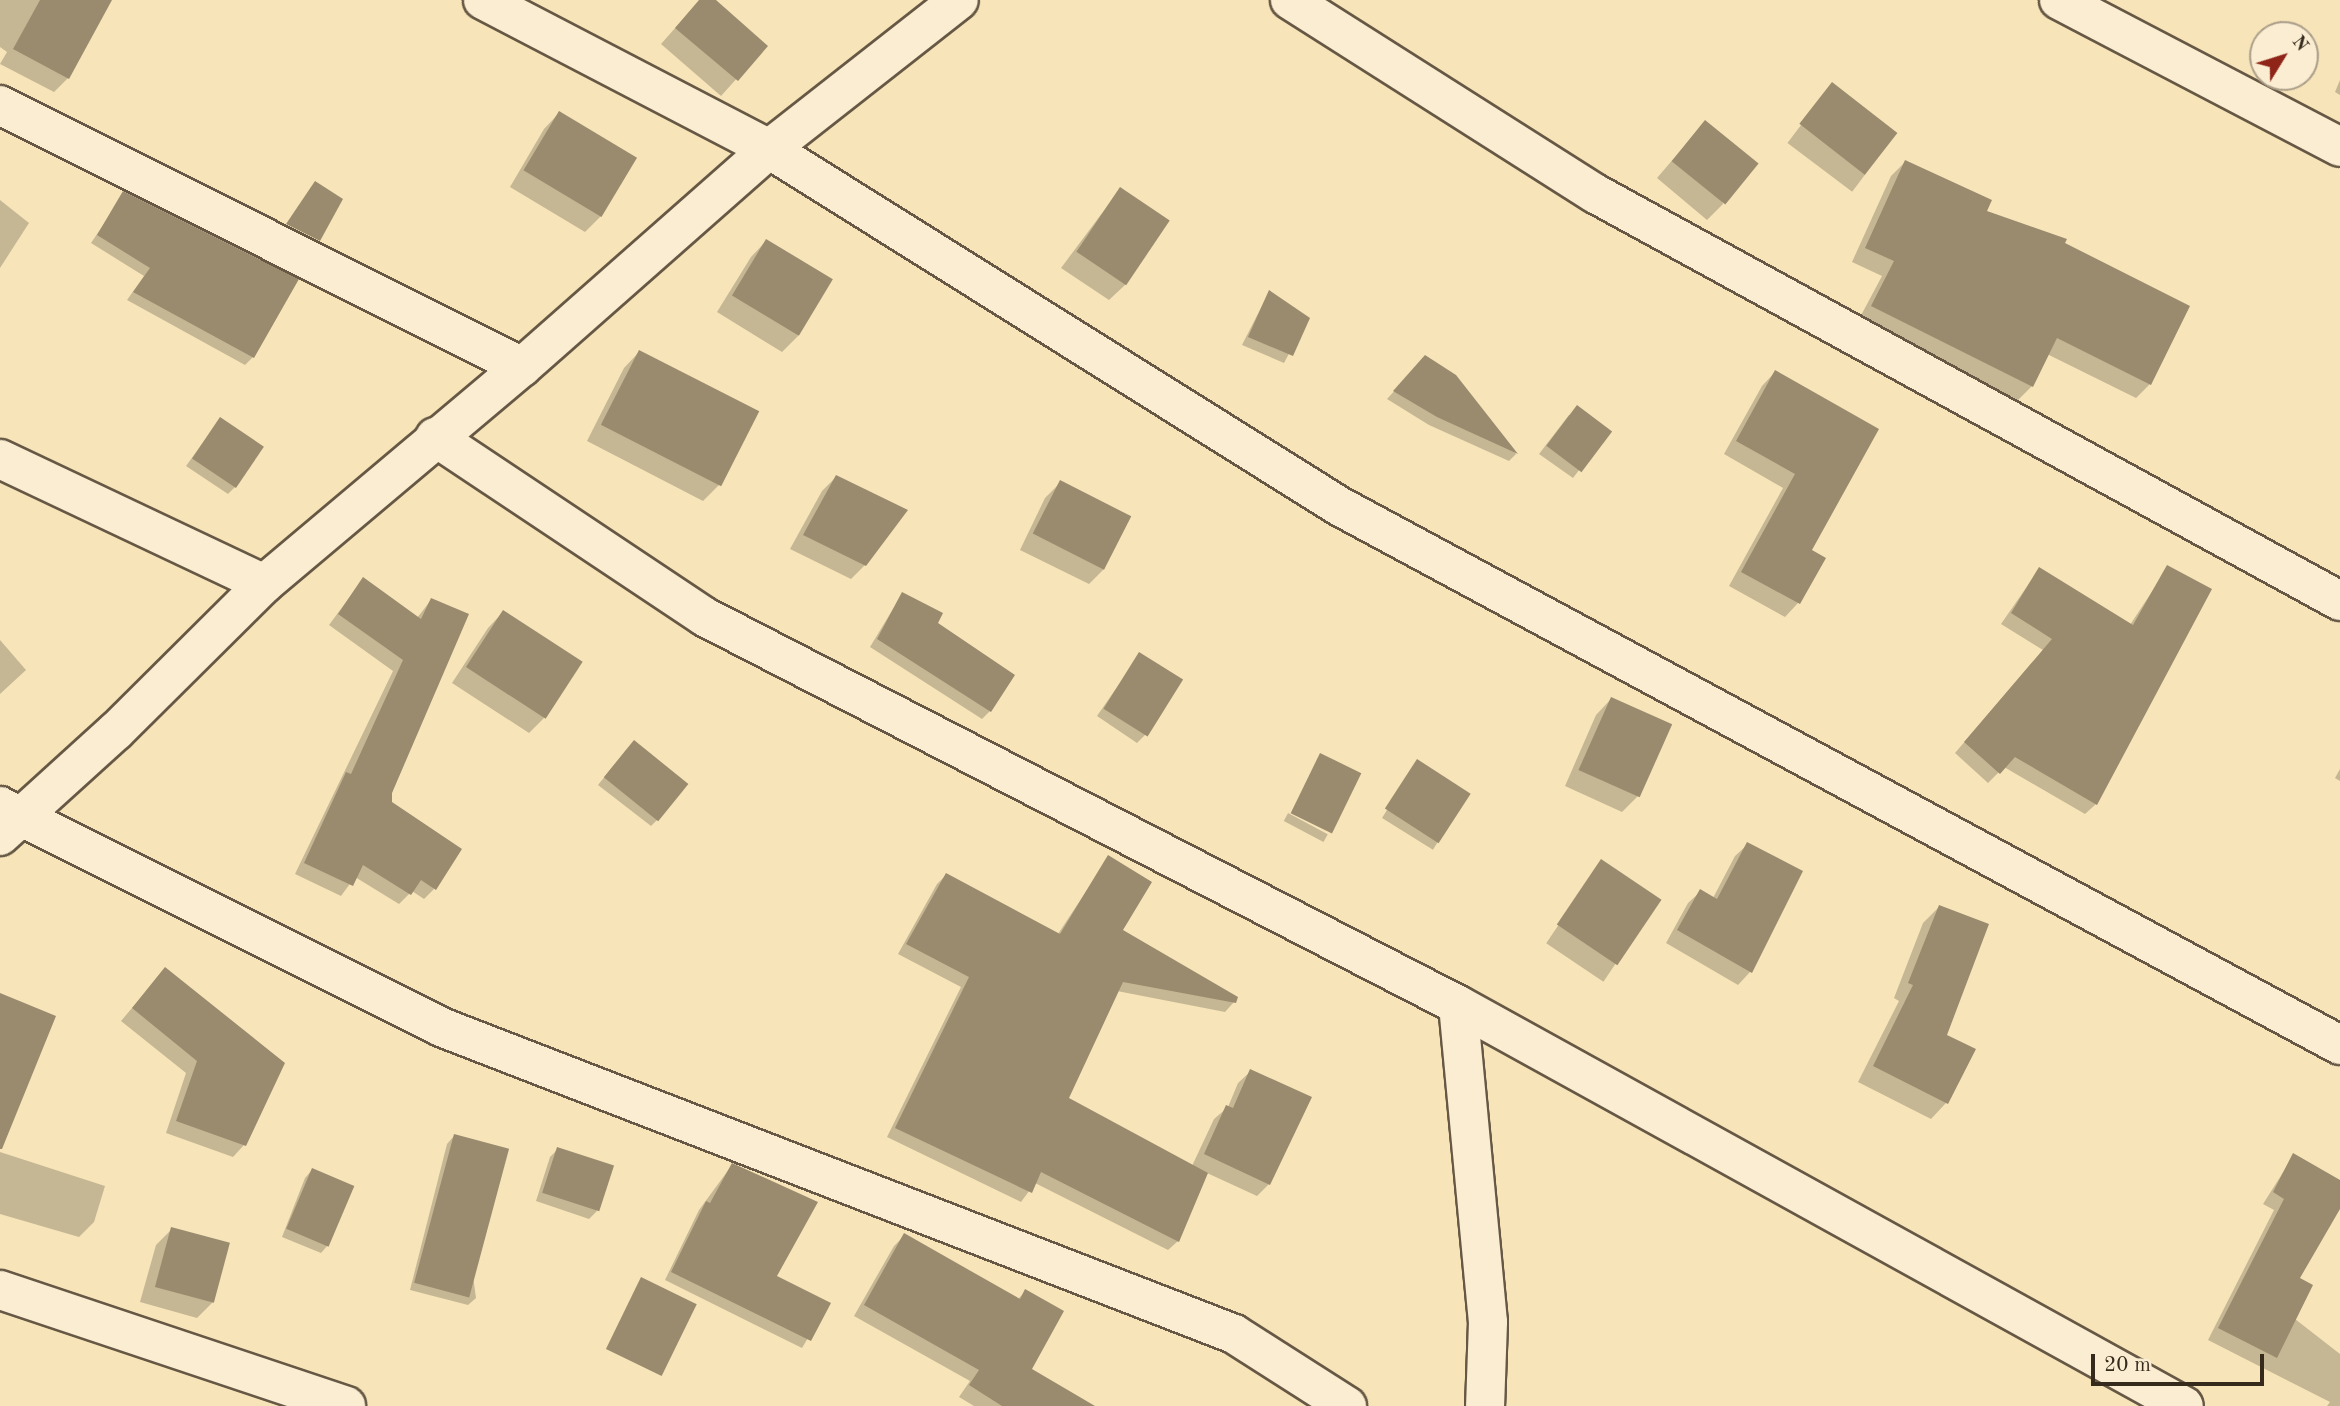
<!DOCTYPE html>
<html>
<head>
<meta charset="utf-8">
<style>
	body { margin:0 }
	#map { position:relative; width:2340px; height:1406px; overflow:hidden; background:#f7e4b9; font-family:"Old Standard TT",serif }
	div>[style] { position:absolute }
	.shadow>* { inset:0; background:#0003; transform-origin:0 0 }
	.building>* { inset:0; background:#9a8b6e; transform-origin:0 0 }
	.roads { filter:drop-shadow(2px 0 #665844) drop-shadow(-2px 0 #665844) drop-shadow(0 2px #665844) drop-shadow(0 -2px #665844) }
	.minor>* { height:38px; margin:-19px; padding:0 19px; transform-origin:19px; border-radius:19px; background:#faedd2 }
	span { translate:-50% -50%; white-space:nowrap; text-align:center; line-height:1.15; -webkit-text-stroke:5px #faedd2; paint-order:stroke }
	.north { position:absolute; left:2249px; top:21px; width:70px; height:70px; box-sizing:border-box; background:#faedd2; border:2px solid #ac9f8a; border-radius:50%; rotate:52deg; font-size:19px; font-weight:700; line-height:28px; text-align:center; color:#362a1d }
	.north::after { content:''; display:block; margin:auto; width:24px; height:32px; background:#8f2418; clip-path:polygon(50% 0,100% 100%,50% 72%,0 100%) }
	.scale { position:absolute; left:2091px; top:1354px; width:173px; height:32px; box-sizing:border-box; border:4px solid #362a1d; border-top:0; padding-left:9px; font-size:21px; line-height:24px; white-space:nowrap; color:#362a1d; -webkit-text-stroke:5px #faedd2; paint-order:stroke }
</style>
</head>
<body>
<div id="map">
	<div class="shadow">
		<div style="clip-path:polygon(0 0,101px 0,108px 4px,68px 78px,54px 92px,0 64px,7px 52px,0 47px)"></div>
		<div style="clip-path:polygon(700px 0,713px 0,766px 46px,721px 96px,661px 44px)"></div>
		<div style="clip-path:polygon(2340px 80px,2340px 95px,2335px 92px)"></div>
		<div style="left:1832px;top:84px;width:81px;height:74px;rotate:37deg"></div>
		<div style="clip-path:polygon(559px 113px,601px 216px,585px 232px,510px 187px,544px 129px)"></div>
		<div style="clip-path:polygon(1705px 122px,1723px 204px,1707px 220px,1657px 178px)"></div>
		<div style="clip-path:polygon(1905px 162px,1985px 212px,2063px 244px,2188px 307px,2150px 384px,2136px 398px,2047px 354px,2032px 386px,2018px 400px,1858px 321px,1882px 276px,1852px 262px,1891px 176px)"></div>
		<div style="clip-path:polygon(1120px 189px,1125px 285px,1109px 300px,1061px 268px)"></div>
		<div style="clip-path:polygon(124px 194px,253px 357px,245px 365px,127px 300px,144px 276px,91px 243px)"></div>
		<div style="clip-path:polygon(0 200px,29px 223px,0 268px)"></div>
		<div style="clip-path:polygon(766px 241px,798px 336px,782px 352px,717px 312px,751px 257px)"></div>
		<div style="clip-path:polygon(1269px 292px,1308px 318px,1284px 363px,1242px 345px)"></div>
		<div style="clip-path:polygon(639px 352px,756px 412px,719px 485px,703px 501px,587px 441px,624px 368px)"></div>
		<div style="clip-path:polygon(1418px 365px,1455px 376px,1516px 454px,1509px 461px,1429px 425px,1387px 399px)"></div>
		<div style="clip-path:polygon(1775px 372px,1876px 429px,1810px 551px,1823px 559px,1798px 603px,1785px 617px,1729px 586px,1783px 488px,1724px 454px,1762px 386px)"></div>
		<div style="clip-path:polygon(1569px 415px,1609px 431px,1573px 478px,1539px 454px)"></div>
		<div style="clip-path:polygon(220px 419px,236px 486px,228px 494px,186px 466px)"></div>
		<div style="clip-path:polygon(836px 477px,865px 565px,851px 579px,790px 549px,822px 491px)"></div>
		<div style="clip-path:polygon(1061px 482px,1104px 569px,1089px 584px,1020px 550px,1045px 498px)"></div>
		<div style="clip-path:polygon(2168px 567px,2096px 804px,2085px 814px,2004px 767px,1988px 783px,1955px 753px,2043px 650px,2001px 624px,2039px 569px,2130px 625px)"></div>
		<div style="clip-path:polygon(363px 579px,417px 618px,431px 600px,390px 803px,434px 889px,424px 899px,412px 891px,399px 904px,355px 877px,341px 896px,295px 874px,393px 671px,329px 625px)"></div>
		<div style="clip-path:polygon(902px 594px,990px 711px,982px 719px,870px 647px)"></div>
		<div style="clip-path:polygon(503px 612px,544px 718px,529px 733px,452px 683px,488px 628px)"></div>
		<div style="clip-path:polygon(0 640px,26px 670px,0 694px)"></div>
		<div style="clip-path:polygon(1140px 654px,1145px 735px,1137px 743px,1097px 716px)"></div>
		<div style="clip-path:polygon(1611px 699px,1638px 796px,1622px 812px,1565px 786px,1596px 715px)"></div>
		<div style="clip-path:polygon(626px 750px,658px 819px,651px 826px,598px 785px)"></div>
		<div style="left:1321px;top:755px;width:42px;height:63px;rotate:27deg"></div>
		<div style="left:1417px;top:762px;width:60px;height:66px;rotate:32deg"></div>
		<div style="clip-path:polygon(2340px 769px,2340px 781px,2335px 778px)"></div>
		<div style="left:1288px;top:813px;width:45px;height:9px;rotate:28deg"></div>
		<div style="clip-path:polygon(1748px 844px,1801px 872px,1750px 972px,1738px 985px,1666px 943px,1688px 903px,1701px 891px,1713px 898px,1735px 856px)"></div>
		<div style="clip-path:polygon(1108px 858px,1121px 930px,1234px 1002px,1225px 1012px,1117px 991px,1067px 1098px,1192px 1166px,1214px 1119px,1228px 1107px,1238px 1083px,1251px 1071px,1269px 1184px,1257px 1196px,1207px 1173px,1178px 1241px,1168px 1250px,1035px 1183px,1021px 1202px,887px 1137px,961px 987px,898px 954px,937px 884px,946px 875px,1058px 934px)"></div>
		<div style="left:1601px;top:862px;width:69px;height:98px;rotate:34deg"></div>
		<div style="clip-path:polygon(1939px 907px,1945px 1036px,1973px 1050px,1946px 1103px,1931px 1119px,1858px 1082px,1899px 1001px,1894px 998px,1923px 923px)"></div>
		<div style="clip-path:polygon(165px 969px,244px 1145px,233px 1157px,166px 1133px,186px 1073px,121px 1021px)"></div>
		<div style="clip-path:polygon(454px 1136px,476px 1298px,468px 1305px,410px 1290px,447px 1144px)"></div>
		<div style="clip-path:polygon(558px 1149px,597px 1211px,589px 1219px,536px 1201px,550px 1157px)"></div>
		<div style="clip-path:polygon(0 1152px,105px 1186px,94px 1222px,79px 1237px,0 1214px)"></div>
		<div style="clip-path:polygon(2294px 1155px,2340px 1182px,2340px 1206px,2297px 1279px,2295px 1319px,2340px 1354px,2340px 1406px,2327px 1406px,2330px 1402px,2208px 1340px,2274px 1210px,2263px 1204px)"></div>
		<div style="clip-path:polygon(732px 1165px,775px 1277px,828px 1304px,802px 1348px,665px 1280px,699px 1210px)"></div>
		<div style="clip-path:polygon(312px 1170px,351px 1187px,328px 1245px,321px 1253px,282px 1237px,305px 1178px)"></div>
		<div style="clip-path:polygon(172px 1229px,213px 1302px,197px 1318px,140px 1302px,156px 1245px)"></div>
		<div style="clip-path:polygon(905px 1235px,1018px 1299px,1026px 1291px,1029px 1369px,1091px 1406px,974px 1406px,959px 1397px,970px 1381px,854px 1316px,894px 1246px)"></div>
	</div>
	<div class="building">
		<div style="clip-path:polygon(40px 0,112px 0,69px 79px,13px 49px)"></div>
		<div style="clip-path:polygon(699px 0,716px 0,768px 46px,738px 81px,675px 28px)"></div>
		<div style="left:1832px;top:82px;width:83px;height:53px;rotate:38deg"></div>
		<div style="left:559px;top:111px;width:91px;height:69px;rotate:31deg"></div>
		<div style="left:1705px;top:120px;width:69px;height:53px;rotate:39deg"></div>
		<div style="clip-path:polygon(1905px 160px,1992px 200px,1987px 211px,2067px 239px,2065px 243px,2190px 306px,2151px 385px,2057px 338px,2033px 387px,1871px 306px,1894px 261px,1865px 248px)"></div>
		<div style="clip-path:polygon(315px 181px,343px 199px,320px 241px,286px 224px)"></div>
		<div style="left:1120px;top:187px;width:60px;height:78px;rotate:34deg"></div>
		<div style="clip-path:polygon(123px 191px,299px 279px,254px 358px,133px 292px,150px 268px,97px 235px)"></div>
		<div style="left:766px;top:239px;width:78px;height:66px;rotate:31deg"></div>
		<div style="clip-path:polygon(1269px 290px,1310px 318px,1293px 356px,1248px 337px)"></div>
		<div style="left:639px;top:350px;width:135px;height:84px;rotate:27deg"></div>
		<div style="clip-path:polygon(1425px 355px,1456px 375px,1518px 454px,1437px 417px,1393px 391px)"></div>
		<div style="clip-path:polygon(1775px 370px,1879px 429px,1812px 550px,1826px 558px,1800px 604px,1741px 572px,1795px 474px,1736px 441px)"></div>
		<div style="left:1577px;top:405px;width:44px;height:51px;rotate:37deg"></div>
		<div style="left:220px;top:417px;width:53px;height:50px;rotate:34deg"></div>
		<div style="clip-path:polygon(836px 475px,908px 510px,866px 566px,803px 535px)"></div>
		<div style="left:1060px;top:480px;width:80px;height:60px;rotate:27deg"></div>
		<div style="clip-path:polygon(2167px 565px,2212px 589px,2097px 805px,2015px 757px,2000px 774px,1964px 742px,2052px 639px,2011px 613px,2039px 567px,2133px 625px)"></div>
		<div style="clip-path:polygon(363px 577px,421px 619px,431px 598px,469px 614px,392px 793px,392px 802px,462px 849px,436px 890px,421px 880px,411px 895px,363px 865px,353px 886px,304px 863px,346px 772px,351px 774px,403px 660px,338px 614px)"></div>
		<div style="clip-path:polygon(902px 592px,943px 613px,938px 623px,1015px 675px,991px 712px,877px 639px)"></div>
		<div style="left:503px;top:610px;width:95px;height:68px;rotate:33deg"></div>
		<div style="left:1139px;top:652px;width:52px;height:67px;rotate:32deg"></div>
		<div style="left:1611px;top:697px;width:67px;height:80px;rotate:24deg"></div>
		<div style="left:634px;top:740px;width:70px;height:48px;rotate:39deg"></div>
		<div style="left:1320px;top:753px;width:46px;height:67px;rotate:26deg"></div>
		<div style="left:1417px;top:759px;width:64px;height:59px;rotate:33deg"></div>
		<div style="clip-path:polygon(1747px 842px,1803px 871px,1752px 973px,1677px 930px,1700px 889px,1717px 899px)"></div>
		<div style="clip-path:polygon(1108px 855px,1152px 882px,1123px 930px,1238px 997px,1236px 1003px,1123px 982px,1069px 1098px,1208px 1173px,1179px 1242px,1041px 1172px,1032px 1193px,895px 1128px,969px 977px,906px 944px,946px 873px,1060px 934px)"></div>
		<div style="left:1601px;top:859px;width:73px;height:79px;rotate:34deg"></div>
		<div style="clip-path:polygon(1939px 905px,1989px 924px,1947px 1035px,1976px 1049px,1948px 1104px,1873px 1066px,1913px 985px,1908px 983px)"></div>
		<div style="clip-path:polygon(165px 967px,285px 1063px,246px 1146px,176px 1121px,197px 1061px,132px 1008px)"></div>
		<div style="clip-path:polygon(0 993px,56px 1016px,2px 1149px,0 1149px)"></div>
		<div style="clip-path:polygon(1250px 1069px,1312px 1097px,1270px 1185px,1204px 1154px,1226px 1105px,1233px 1108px)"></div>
		<div style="left:454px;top:1134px;width:57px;height:154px;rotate:15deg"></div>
		<div style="left:557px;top:1147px;width:60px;height:48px;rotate:18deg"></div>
		<div style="clip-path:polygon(2293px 1153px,2340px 1180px,2340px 1209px,2300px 1278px,2313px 1285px,2277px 1358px,2218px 1328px,2284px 1199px,2273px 1192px)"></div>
		<div style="clip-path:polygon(732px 1163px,818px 1202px,777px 1276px,831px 1303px,811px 1341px,671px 1272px,706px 1201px,710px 1203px)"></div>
		<div style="left:312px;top:1168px;width:46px;height:66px;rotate:23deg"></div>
		<div style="left:171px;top:1227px;width:61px;height:62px;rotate:15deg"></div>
		<div style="clip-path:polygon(904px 1233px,1020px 1299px,1025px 1289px,1064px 1311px,1032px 1369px,1095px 1406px,1002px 1406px,969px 1385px,979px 1370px,864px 1305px)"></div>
		<div style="left:641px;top:1277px;width:62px;height:80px;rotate:26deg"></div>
	</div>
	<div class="roads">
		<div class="minor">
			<div style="left:483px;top:0;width:322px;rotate:27.5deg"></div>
			<div style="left:769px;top:149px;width:673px;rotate:32.06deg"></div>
			<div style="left:1339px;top:506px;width:1137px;rotate:28.3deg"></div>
			<div style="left:1290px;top:0;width:362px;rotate:32.4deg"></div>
			<div style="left:1596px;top:194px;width:848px;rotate:28.68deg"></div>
			<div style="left:2059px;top:0;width:317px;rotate:27.6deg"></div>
			<div style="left:0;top:105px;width:584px;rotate:26.65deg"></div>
			<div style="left:435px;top:437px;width:324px;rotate:33.7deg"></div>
			<div style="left:705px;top:617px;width:847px;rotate:27.26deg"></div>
			<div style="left:1458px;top:1005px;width:829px;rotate:28.91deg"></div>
			<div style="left:0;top:459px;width:292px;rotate:25.3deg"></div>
			<div style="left:0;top:806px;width:493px;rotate:26.6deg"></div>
			<div style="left:441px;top:1027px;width:850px;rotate:21.16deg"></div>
			<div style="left:1234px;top:1334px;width:134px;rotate:32.5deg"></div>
			<div style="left:0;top:836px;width:156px;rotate:-42.2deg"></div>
			<div style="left:116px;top:731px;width:209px;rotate:-44.8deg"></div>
			<div style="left:264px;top:584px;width:337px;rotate:-40.1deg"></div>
			<div style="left:522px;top:367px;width:329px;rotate:-41.4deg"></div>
			<div style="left:769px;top:149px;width:241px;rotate:-38.1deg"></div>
			<div style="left:1458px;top:1005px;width:318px;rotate:84.6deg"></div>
			<div style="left:1488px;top:1322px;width:84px;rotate:92deg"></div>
			<div style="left:0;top:1290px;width:365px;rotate:18.5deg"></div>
		</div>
	</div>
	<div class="north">N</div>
	<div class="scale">20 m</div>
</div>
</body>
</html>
